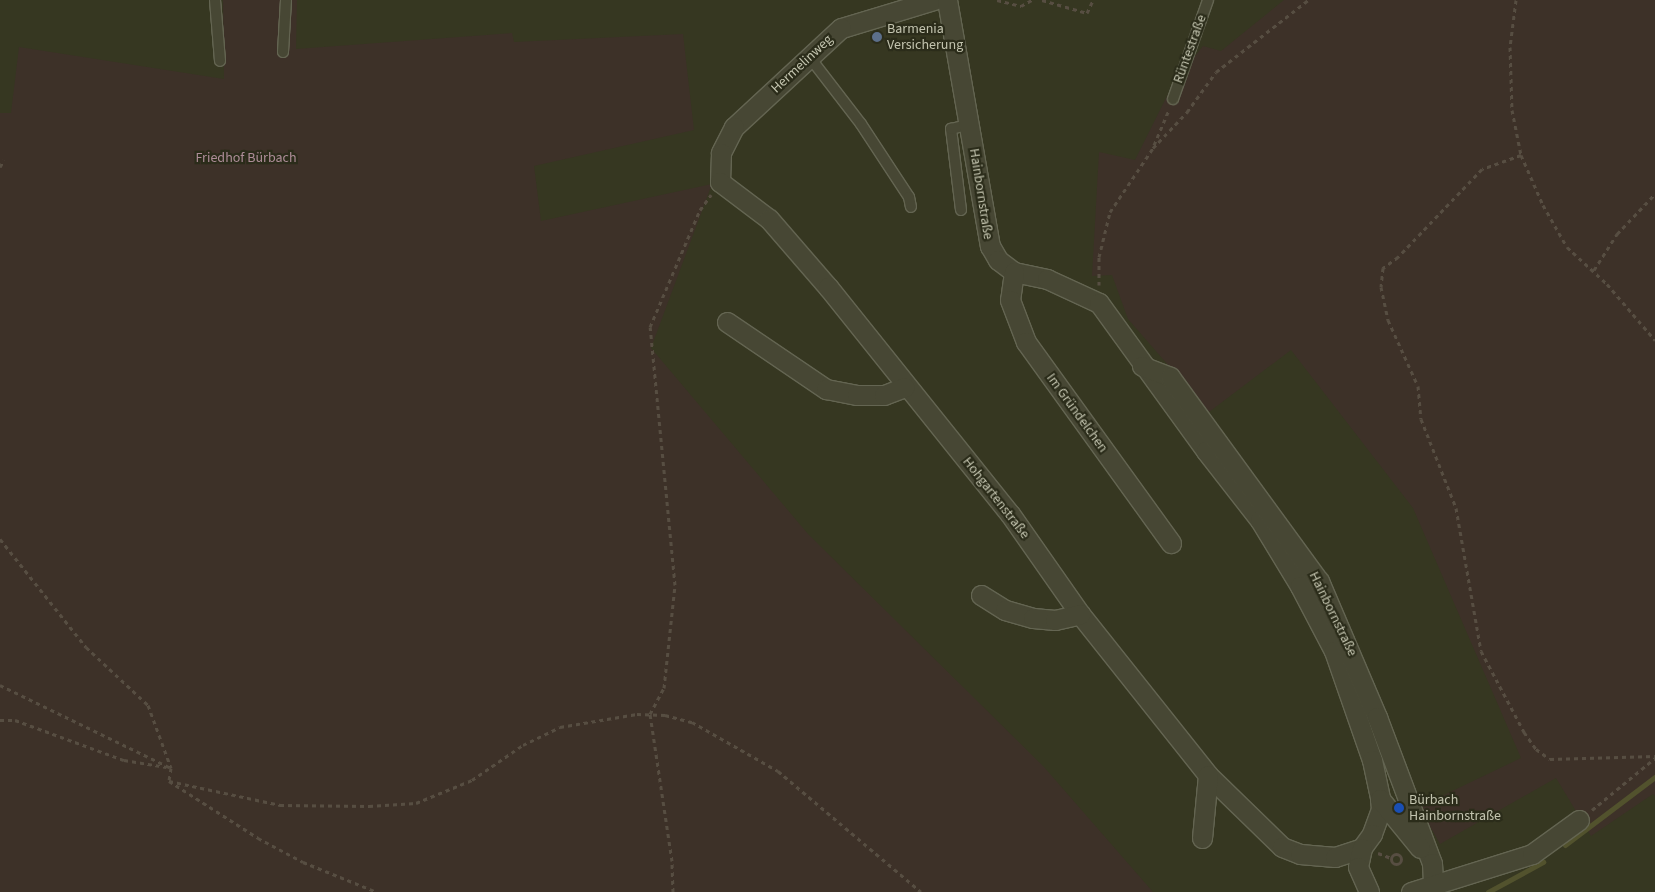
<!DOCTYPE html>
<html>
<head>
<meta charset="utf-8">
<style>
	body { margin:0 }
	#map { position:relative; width:1655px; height:892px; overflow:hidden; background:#363721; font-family:"Source Sans 3",sans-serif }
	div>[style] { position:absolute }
	.green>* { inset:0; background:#3d3128 }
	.stream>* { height:5px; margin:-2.5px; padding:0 2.5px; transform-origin:2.5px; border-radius:2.5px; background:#52522d }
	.path>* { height:3px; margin-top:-1.5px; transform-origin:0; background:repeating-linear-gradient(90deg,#574e42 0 4px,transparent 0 8px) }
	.path>.ring { margin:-1.5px; padding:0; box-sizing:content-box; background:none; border:3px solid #574e42; border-radius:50% }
	.roads { filter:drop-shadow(1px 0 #646552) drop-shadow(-1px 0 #646552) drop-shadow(0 1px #646552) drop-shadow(0 -1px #646552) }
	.service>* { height:10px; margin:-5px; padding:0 5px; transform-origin:5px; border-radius:5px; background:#474734 }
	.minor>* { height:19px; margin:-9.5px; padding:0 9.5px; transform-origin:9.5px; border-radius:9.5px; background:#474734 }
	.dots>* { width:14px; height:14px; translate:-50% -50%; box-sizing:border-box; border:2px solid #2b2c1a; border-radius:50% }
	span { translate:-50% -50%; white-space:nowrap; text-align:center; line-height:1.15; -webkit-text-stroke:4.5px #2b2c1a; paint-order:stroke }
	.poi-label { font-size:14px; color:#c3c4af }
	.left { translate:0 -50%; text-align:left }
	.street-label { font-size:14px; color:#c3c4af }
	.park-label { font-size:14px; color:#ae8d98 }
</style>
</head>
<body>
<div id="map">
	<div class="green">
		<div style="clip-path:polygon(223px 0,297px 0,296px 49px,512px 33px,514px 42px,683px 34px,694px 130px,534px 166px,541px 221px,712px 184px,651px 348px,808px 534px,1044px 767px,1153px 892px,0 892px,0 113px,11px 113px,19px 47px,224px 79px)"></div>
		<div style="clip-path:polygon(1284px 0,1655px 0,1655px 796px,1653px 794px,1591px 836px,1556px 778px,1440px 844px,1419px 807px,1521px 758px,1413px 508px,1291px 350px,1209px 412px,1128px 319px,1112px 275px,1092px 276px,1099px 152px,1135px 160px,1173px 84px,1203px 46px,1221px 51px)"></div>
	</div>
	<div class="stream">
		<div style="left:1565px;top:845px;width:113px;rotate:-37.1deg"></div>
		<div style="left:1488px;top:892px;width:63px;rotate:-28.6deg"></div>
	</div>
	<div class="path">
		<div style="left:997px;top:0;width:25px;rotate:14deg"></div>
		<div style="left:1021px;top:6px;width:13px;rotate:-29deg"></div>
		<div style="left:1042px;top:0;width:47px;rotate:16.1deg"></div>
		<div style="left:1087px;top:13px;width:14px;rotate:-65deg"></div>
		<div style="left:1516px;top:0;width:47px;rotate:97.3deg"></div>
		<div style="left:1510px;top:47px;width:63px;rotate:88.2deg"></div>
		<div style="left:1512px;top:110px;width:46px;rotate:78.7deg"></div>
		<div style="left:1521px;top:155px;width:55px;rotate:66.3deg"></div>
		<div style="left:1543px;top:205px;width:48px;rotate:60.3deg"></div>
		<div style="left:1567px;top:247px;width:54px;rotate:42.8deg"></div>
		<div style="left:1607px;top:284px;width:74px;rotate:49.4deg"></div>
		<div style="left:1154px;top:145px;width:39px;rotate:-67deg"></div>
		<div style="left:1521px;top:155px;width:41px;rotate:160.3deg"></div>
		<div style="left:1482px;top:169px;width:122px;rotate:133.7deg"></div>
		<div style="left:1398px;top:257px;width:19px;rotate:144deg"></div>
		<div style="left:1383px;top:268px;width:19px;rotate:96deg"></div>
		<div style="left:1381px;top:287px;width:34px;rotate:78deg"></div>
		<div style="left:1388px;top:320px;width:72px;rotate:65.6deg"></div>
		<div style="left:1418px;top:386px;width:33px;rotate:85deg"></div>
		<div style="left:1421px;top:419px;width:96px;rotate:68.5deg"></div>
		<div style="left:1456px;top:508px;width:145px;rotate:80.1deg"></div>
		<div style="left:1481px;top:651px;width:92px;rotate:62deg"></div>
		<div style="left:1524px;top:732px;width:21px;rotate:55deg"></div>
		<div style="left:1536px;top:749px;width:17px;rotate:36deg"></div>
		<div style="left:1550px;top:759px;width:105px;rotate:-1.6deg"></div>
		<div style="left:0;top:167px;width:8px;rotate:-60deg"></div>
		<div style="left:1594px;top:270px;width:43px;rotate:-57.4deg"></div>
		<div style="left:1617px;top:234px;width:55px;rotate:-46.5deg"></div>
		<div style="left:1099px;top:285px;width:28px;rotate:-90deg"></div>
		<div style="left:1099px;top:257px;width:46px;rotate:-76.3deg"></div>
		<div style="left:1110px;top:212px;width:77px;rotate:-56.1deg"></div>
		<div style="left:1153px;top:148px;width:50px;rotate:-46.6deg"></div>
		<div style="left:1187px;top:112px;width:49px;rotate:-54.1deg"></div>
		<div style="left:1216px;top:72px;width:117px;rotate:-38deg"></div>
		<div style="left:0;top:539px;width:138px;rotate:51.5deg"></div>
		<div style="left:86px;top:647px;width:85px;rotate:43.1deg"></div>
		<div style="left:148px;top:705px;width:67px;rotate:69.9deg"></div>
		<div style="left:0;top:685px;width:190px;rotate:25.9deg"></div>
		<div style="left:171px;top:768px;width:13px;rotate:99deg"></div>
		<div style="left:169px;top:781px;width:106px;rotate:32.6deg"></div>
		<div style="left:258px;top:838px;width:51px;rotate:28.1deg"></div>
		<div style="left:303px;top:862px;width:80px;rotate:22.1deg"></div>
		<div style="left:0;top:720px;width:15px"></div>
		<div style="left:15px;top:720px;width:116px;rotate:20.2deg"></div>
		<div style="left:124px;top:760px;width:43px;rotate:9.5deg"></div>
		<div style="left:169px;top:781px;width:114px;rotate:12.2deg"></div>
		<div style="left:280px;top:805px;width:89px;rotate:0.6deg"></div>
		<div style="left:369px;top:806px;width:47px;rotate:-3.7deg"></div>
		<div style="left:416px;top:803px;width:61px;rotate:-22.3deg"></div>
		<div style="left:472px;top:780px;width:62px;rotate:-34.5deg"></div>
		<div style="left:523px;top:745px;width:41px;rotate:-25.9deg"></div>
		<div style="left:560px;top:727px;width:78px;rotate:-9.6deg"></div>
		<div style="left:637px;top:714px;width:28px;rotate:2deg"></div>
		<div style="left:665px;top:715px;width:28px;rotate:15deg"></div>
		<div style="left:692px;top:722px;width:99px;rotate:29.7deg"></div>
		<div style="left:778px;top:771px;width:187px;rotate:40.2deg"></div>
		<div style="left:1592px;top:810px;width:82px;rotate:-39.5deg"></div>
		<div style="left:1378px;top:853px;width:14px;rotate:21deg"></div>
		<div class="ring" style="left:1391px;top:854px;width:7px;height:7px"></div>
		<div style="left:673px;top:892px;width:31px;rotate:-92deg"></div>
		<div style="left:672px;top:861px;width:149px;rotate:-98.5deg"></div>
		<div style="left:650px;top:714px;width:30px;rotate:-62deg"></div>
		<div style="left:664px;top:688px;width:104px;rotate:-83.9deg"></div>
		<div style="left:675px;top:585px;width:259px;rotate:-95.5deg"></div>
		<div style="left:650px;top:327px;width:127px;rotate:-66.9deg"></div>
		<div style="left:700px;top:210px;width:19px;rotate:-54deg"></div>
	</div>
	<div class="roads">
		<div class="service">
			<div style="left:215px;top:0;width:61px;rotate:85.3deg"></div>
			<div style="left:283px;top:52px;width:52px;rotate:-86.7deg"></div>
			<div style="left:811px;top:59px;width:82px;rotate:52.4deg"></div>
			<div style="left:861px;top:124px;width:87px;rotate:56.7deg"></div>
			<div style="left:909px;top:197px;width:10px;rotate:79deg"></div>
			<div style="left:1173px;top:99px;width:105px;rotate:-70.5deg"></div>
			<div style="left:961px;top:210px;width:82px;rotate:-97deg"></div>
			<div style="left:951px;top:129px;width:21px;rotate:-14deg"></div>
		</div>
		<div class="minor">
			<div style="left:934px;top:0;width:97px;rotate:163.2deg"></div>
			<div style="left:841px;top:28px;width:146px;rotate:137.2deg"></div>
			<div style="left:734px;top:127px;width:29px;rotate:117deg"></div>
			<div style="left:721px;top:153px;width:29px;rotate:92deg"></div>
			<div style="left:720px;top:182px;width:61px;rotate:37.1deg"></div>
			<div style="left:769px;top:219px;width:90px;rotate:49.1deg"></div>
			<div style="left:828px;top:287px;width:291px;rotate:51.3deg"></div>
			<div style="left:1010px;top:514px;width:122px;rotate:55deg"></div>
			<div style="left:1080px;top:614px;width:206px;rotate:51.5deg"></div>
			<div style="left:1208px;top:775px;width:103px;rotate:44.2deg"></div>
			<div style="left:1282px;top:847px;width:19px;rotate:21deg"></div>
			<div style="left:1300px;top:854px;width:35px;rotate:5deg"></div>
			<div style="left:1335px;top:857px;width:28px;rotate:-18deg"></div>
			<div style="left:947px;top:0;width:250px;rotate:80.1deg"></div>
			<div style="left:990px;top:246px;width:16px;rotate:60deg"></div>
			<div style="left:998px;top:260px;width:20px;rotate:37deg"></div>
			<div style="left:1014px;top:272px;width:34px;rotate:12deg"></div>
			<div style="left:1047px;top:279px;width:57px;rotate:24.8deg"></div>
			<div style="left:1099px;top:303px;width:183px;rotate:54.1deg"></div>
			<div style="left:1206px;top:451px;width:88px;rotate:52deg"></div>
			<div style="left:1260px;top:520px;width:77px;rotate:58.8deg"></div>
			<div style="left:1300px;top:586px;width:73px;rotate:62.4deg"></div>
			<div style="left:1334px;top:651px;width:115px;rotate:70.8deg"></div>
			<div style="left:1372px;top:760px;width:40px;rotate:78deg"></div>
			<div style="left:1380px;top:799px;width:10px;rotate:84deg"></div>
			<div style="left:1381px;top:809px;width:27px;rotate:110deg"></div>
			<div style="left:1372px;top:834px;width:17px;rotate:126deg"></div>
			<div style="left:1362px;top:848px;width:19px;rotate:102deg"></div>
			<div style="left:1358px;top:867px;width:27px;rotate:66deg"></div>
			<div style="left:1014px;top:272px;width:28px;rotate:98deg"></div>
			<div style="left:1010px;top:300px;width:45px;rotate:69.1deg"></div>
			<div style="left:1026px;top:342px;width:248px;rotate:54.2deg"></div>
			<div style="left:727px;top:322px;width:120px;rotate:34.1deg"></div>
			<div style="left:826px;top:389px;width:32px;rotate:11deg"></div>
			<div style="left:857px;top:395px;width:27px"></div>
			<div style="left:884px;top:395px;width:22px;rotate:-21deg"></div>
			<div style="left:1142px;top:366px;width:30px;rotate:21deg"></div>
			<div style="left:1170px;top:377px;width:253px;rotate:53.9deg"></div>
			<div style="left:1319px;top:581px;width:148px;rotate:66.9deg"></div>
			<div style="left:1377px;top:717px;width:156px;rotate:69.4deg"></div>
			<div style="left:1432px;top:863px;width:19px;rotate:87deg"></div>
			<div style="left:981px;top:595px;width:28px;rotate:32deg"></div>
			<div style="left:1005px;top:610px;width:29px;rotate:16deg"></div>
			<div style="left:1033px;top:618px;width:22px;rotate:5deg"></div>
			<div style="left:1055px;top:620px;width:26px;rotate:-13deg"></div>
			<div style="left:1380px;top:799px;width:63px;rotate:50.8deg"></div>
			<div style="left:1202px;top:838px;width:63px;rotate:-84.6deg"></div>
			<div style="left:1411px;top:892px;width:127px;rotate:-17.4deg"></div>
			<div style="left:1532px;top:854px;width:58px;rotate:-35.9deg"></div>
		</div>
	</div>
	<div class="dots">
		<div style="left:877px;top:37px;background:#5c6f8a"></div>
		<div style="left:1399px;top:808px;background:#1a4fb4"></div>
	</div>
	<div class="poi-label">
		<span class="left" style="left:887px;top:37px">Barmenia<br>Versicherung</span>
		<span class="left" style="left:1409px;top:808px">Bürbach<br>Hainbornstraße</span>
	</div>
	<div class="street-label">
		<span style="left:1190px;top:49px;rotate:-70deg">Rüntestraße</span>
		<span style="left:802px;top:64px;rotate:-43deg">Hermelinweg</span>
		<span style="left:981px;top:194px;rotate:81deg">Hainbornstraße</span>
		<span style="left:1077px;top:413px;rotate:54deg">Im Gründelchen</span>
		<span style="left:996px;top:498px;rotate:52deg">Hohgartenstraße</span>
		<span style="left:1333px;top:614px;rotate:64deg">Hainbornstraße</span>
	</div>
	<div class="park-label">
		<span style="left:246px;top:158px">Friedhof Bürbach</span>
	</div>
</div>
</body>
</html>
